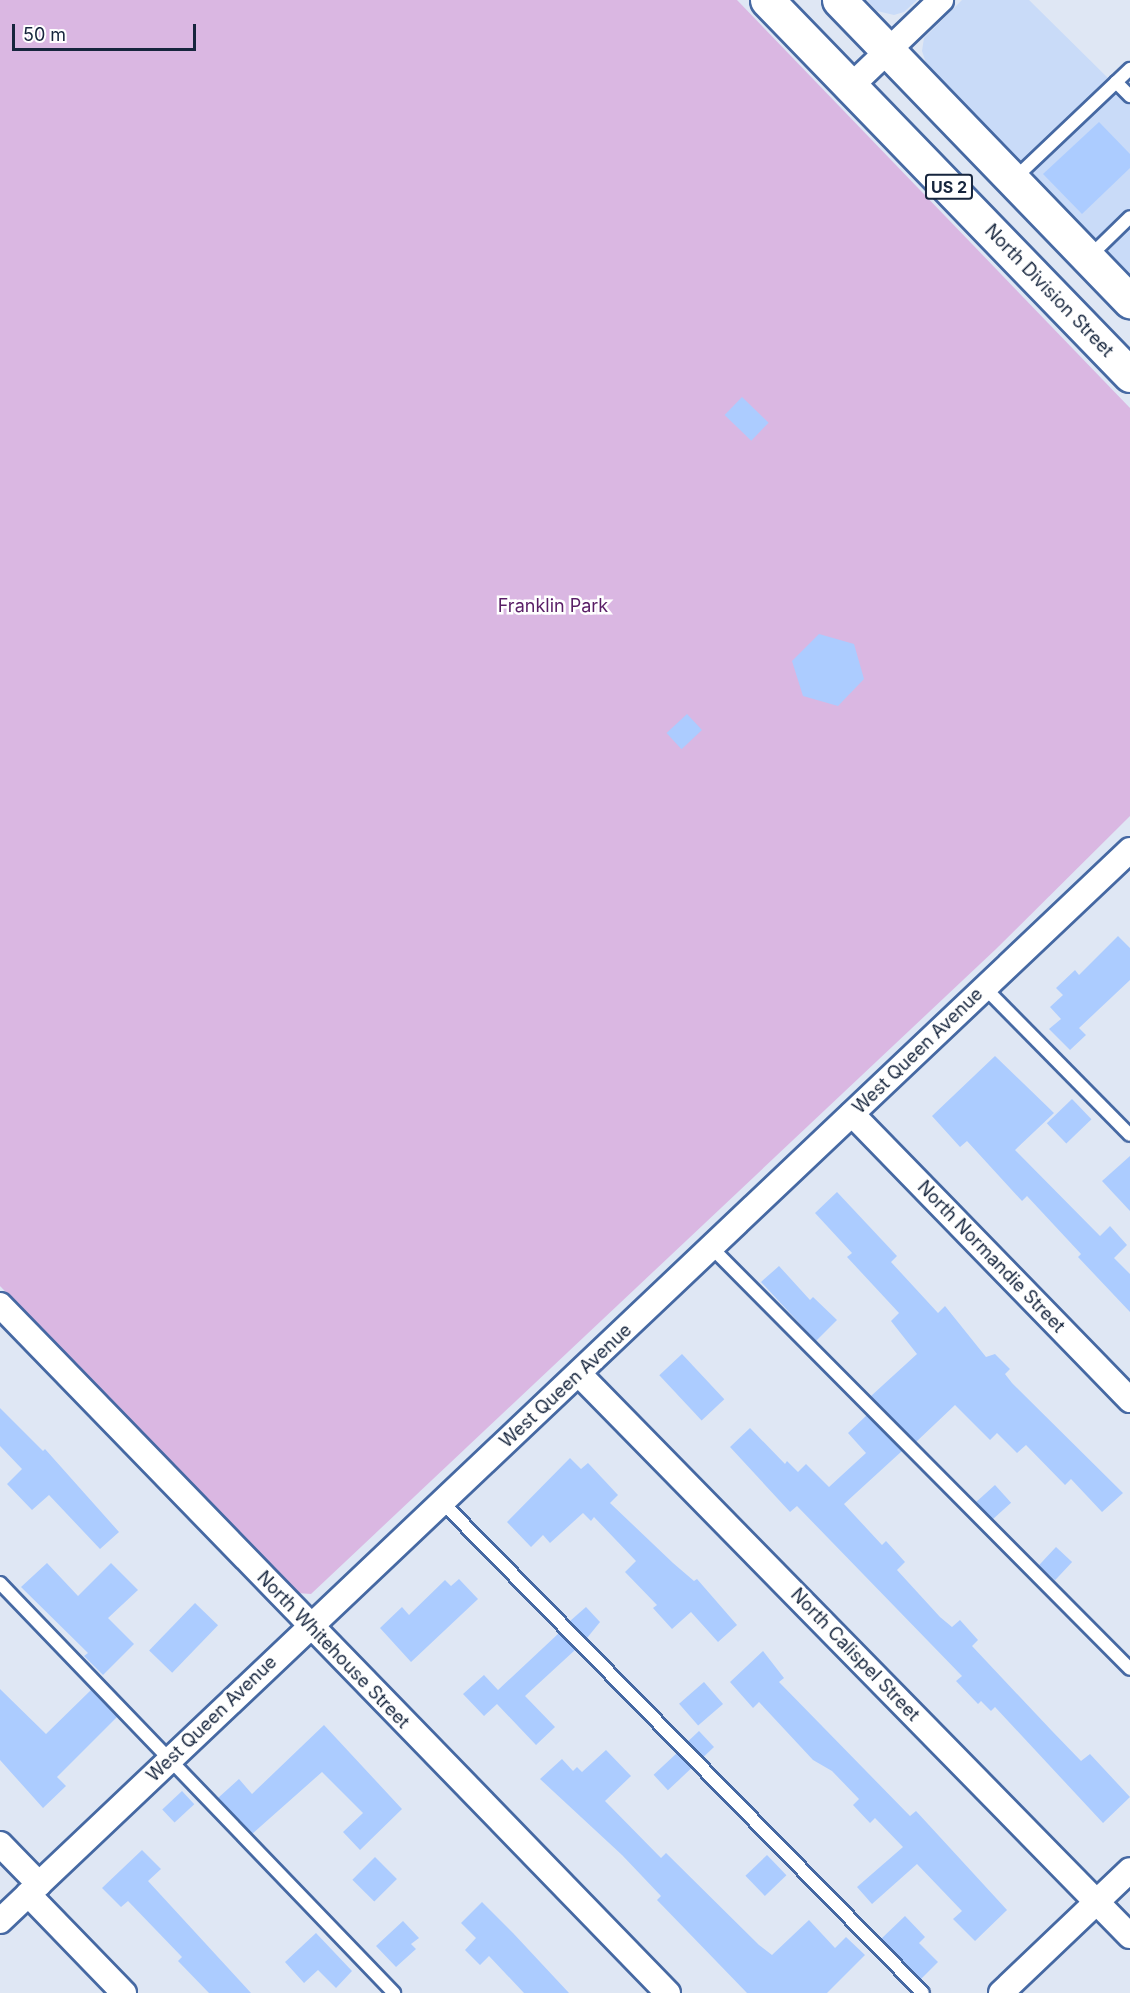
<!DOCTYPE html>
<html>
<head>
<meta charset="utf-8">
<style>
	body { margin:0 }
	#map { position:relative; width:1130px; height:1993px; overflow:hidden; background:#dfe7f4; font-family:Inter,sans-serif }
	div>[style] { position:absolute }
	.built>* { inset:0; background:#c9dbf8 }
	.green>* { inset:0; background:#dab7e2 }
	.building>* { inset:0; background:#acccff; transform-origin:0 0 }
	.roads { filter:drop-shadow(2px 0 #4669a3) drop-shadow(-2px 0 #4669a3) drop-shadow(0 2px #4669a3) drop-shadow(0 -2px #4669a3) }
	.service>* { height:12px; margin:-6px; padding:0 6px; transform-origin:6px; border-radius:6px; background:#fff }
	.minor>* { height:24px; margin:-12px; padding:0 12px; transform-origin:12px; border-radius:12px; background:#fff }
	.primary>* { height:33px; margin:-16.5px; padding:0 16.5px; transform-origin:16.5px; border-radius:16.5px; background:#fff }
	span { translate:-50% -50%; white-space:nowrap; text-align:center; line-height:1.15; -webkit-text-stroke:5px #fff; paint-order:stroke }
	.shield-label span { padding:2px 4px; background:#fff; border:2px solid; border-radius:4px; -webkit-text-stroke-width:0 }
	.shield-label { font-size:16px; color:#16253d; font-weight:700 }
	.street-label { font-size:18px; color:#16253d }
	.park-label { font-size:18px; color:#591e66 }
	.scale { position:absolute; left:12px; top:24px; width:184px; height:27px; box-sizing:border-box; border:3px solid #16253d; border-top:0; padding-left:8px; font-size:18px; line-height:21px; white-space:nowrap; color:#16253d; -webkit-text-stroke:4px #fff; paint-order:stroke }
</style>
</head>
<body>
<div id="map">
	<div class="built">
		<div style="clip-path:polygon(867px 0,917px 0,904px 12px,894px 15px,877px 11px)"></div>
		<div style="clip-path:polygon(962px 0,1029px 0,1111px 81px,1130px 63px,1130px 274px,927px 66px,922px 51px,924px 38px)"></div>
	</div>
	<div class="green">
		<div style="clip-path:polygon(0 0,737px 0,1130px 408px,1130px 816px,996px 949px,311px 1594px,298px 1593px,288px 1585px,0 1286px)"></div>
	</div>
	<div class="building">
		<div style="clip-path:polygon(1099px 122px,1130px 154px,1130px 168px,1082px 214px,1043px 174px)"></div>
		<div style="left:742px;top:397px;width:37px;height:25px;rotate:44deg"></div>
		<div style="clip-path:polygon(819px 634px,854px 644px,864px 679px,838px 706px,803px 696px,792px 661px)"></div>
		<div style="left:687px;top:714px;width:22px;height:28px;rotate:47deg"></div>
		<div style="clip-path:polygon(1118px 936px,1130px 948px,1130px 980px,1079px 1028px,1086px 1035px,1070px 1050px,1049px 1029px,1061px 1019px,1050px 1007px,1063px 995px,1056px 988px,1075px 970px,1079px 975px)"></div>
		<div style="clip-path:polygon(995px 1056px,1054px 1113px,1015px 1150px,1100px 1236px,1110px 1226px,1127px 1245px,1114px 1258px,1130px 1274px,1130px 1312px,1078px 1257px,1081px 1254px,1027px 1196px,1022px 1201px,967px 1141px,960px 1147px,932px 1116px)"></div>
		<div style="left:1072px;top:1099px;width:28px;height:35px;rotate:46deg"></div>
		<div style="clip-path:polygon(1130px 1156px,1130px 1211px,1102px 1181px)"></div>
		<div style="clip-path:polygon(837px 1192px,897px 1256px,891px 1262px,938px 1313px,945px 1306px,986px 1357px,995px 1354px,1010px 1369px,1005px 1374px,1012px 1383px,1123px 1493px,1102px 1512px,1071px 1479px,1065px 1485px,1026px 1445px,1017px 1453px,997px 1433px,990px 1440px,955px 1405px,916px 1442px,871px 1396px,917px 1354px,891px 1321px,899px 1313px,847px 1257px,852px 1253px,815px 1213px)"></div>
		<div style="clip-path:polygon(779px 1266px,810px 1300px,813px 1297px,837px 1320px,816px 1341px,761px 1282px)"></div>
		<div style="left:682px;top:1354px;width:62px;height:31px;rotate:47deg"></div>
		<div style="clip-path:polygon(0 1408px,43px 1451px,45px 1449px,119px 1532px,100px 1549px,49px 1495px,32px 1510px,7px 1484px,22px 1469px,0 1446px)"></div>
		<div style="clip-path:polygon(867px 1415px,902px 1451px,844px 1504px,882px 1545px,886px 1541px,905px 1562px,897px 1570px,940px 1617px,952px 1627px,960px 1620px,978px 1640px,972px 1646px,1052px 1731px,1081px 1761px,1090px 1754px,1130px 1797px,1103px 1823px,995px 1707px,991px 1711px,981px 1701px,978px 1704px,956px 1681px,962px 1676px,797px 1506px,790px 1512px,730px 1447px,750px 1428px,785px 1464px,787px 1461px,798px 1472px,806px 1464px,829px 1487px,866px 1453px,848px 1433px)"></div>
		<div style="clip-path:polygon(570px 1458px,581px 1469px,588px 1463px,618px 1495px,610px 1503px,673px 1563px,694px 1581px,697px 1579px,737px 1625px,718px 1642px,691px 1612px,672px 1629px,653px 1608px,657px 1605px,625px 1572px,636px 1561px,594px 1517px,591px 1521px,583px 1513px,550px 1543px,543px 1535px,531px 1547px,507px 1522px)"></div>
		<div style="left:995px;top:1485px;width:24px;height:25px;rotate:48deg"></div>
		<div style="left:1056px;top:1547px;width:22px;height:25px;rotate:43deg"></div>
		<div style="clip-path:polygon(47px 1563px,78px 1596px,111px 1563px,138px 1590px,108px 1618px,134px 1644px,103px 1675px,84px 1656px,88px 1653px,21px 1587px)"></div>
		<div style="clip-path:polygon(459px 1579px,478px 1599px,411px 1662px,380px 1628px,402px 1607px,409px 1615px,445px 1580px,451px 1586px)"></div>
		<div style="left:195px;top:1603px;width:32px;height:66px;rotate:44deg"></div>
		<div style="clip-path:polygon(586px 1607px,600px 1622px,587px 1638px,570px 1621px)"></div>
		<div style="clip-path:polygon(559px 1633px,575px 1650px,525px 1696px,555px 1727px,536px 1745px,497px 1704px,484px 1716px,463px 1694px,484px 1675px,498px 1690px)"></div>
		<div style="clip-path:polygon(763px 1651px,784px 1678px,779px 1682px,910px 1816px,916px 1811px,1007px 1910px,975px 1941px,953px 1919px,962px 1911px,917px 1864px,872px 1904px,857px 1887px,903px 1847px,875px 1818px,870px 1823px,853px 1805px,859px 1799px,832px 1771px,813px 1760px,759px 1702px,753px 1708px,730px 1682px)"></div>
		<div style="left:704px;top:1682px;width:29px;height:33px;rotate:49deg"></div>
		<div style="clip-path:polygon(0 1689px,46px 1734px,91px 1690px,117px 1717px,57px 1777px,66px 1786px,43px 1808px,0 1760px)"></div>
		<div style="clip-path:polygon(324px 1725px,402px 1809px,360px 1850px,343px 1832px,363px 1813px,322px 1772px,252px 1834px,218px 1798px,239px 1779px,252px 1794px)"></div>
		<div style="left:699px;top:1731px;width:22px;height:16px;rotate:47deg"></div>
		<div style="clip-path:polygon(606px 1750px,631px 1776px,605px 1801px,661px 1858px,666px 1853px,759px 1945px,772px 1955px,809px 1920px,835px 1948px,846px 1937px,865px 1955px,827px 1993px,747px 1993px,657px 1900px,661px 1896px,622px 1855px,540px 1779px,562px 1759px,573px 1771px,577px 1767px,582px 1772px)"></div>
		<div style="left:677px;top:1753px;width:21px;height:32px;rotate:47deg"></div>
		<div style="left:182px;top:1791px;width:18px;height:27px;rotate:47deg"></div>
		<div style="clip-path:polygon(142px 1850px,161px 1869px,148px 1881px,251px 1993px,209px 1993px,178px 1961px,182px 1957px,128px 1901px,121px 1907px,102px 1888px)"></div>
		<div style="left:767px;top:1855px;width:28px;height:30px;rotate:46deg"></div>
		<div style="left:375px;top:1857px;width:31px;height:32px;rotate:45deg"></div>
		<div style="clip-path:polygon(482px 1902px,513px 1933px,569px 1993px,524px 1993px,489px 1956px,480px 1965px,465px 1950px,476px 1938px,461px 1923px)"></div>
		<div style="clip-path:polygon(905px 1916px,925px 1937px,919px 1943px,938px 1962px,921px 1979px,881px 1939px)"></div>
		<div style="clip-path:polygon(403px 1921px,419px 1938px,411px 1944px,416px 1949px,396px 1967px,376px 1946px)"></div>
		<div style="clip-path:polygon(316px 1933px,352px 1971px,336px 1988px,318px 1970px,304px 1983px,285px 1962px)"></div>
	</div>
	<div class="roads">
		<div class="service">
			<div style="left:1116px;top:82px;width:20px;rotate:45deg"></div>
			<div style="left:1014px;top:179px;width:160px;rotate:-43.5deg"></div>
			<div style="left:1089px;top:257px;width:57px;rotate:-44.3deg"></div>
			<div style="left:985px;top:988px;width:206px;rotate:45.4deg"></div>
			<div style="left:712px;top:1248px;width:593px;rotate:45.2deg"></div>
			<div style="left:442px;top:1502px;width:687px;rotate:45.59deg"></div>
			<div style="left:0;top:1583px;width:569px;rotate:46.14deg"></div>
		</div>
		<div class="minor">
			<div style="left:850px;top:87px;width:126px;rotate:-43.7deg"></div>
			<div style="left:852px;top:1114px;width:399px;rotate:45.8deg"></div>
			<div style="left:0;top:1305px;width:959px;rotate:45.85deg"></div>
			<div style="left:579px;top:1374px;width:787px;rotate:45.57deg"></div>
			<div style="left:0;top:1844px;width:56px;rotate:45.7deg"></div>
			<div style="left:28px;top:1894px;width:138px;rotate:45.9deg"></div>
			<div style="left:0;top:1921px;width:1557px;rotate:-43.46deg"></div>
			<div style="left:1001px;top:1993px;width:178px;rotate:-43.6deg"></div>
		</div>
		<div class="primary">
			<div style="left:767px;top:0;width:522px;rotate:45.93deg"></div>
			<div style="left:839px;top:0;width:419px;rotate:46deg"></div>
		</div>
	</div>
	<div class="shield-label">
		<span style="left:949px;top:187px">US 2</span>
	</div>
	<div class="street-label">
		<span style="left:1049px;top:291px;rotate:46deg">North Division Street</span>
		<span style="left:918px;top:1051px;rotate:-44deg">West Queen Avenue</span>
		<span style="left:991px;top:1257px;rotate:46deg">North Normandie Street</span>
		<span style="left:566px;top:1386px;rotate:-43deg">West Queen Avenue</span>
		<span style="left:333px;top:1650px;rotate:46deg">North Whitehouse Street</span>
		<span style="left:855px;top:1655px;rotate:46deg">North Calispel Street</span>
		<span style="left:212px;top:1719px;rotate:-44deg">West Queen Avenue</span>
	</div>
	<div class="park-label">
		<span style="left:553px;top:606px">Franklin Park</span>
	</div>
	<div class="scale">50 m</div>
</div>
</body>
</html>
